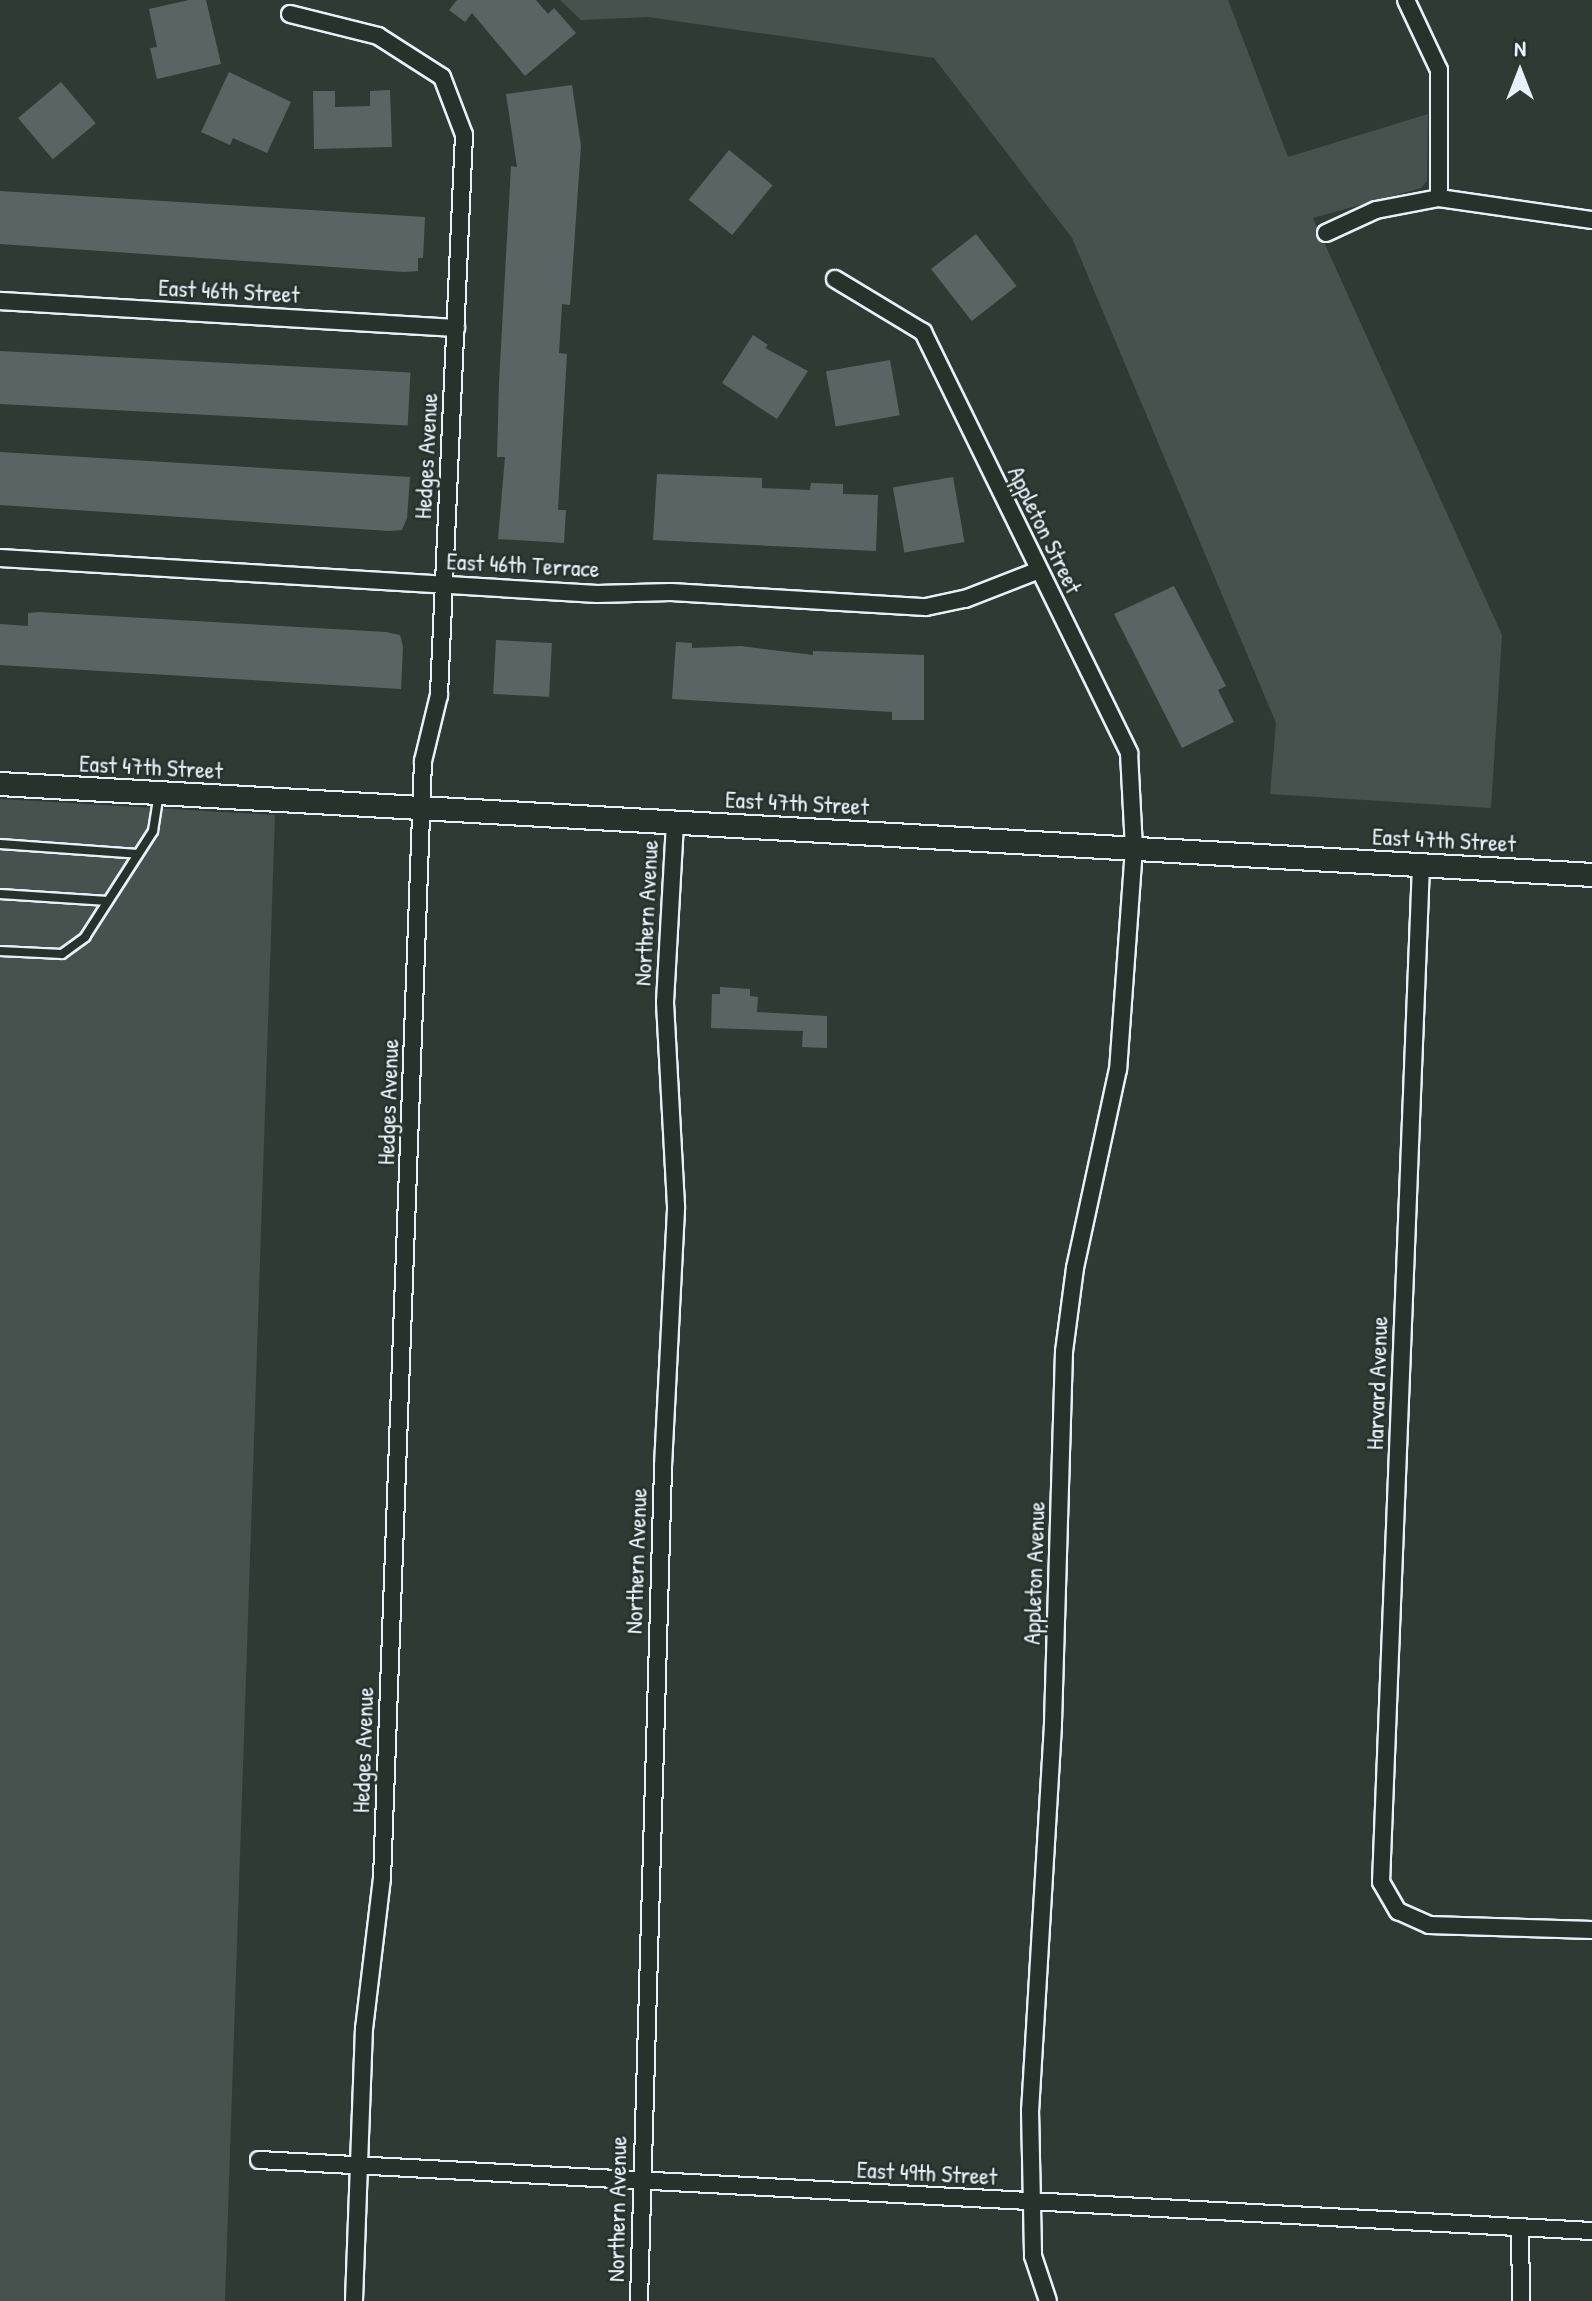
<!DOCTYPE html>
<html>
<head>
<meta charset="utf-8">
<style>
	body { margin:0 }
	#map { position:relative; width:1592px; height:2301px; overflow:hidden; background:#2e3b35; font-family:"Patrick Hand",sans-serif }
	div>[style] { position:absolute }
	.green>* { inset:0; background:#45524e }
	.building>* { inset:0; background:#596563; transform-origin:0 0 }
	.roads { filter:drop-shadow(2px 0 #e8f1f8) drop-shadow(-2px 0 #e8f1f8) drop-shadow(0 2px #e8f1f8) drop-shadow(0 -2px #e8f1f8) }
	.lane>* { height:8px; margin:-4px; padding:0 4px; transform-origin:4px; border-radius:4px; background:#26332d }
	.street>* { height:16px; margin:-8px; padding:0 8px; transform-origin:8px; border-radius:8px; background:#26332d }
	.secondary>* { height:22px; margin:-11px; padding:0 11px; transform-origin:11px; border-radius:11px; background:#26332d }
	span { translate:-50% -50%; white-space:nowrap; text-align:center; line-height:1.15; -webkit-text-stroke:6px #26332d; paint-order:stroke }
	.street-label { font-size:24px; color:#e8f1f8 }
	.north { position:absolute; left:1480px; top:32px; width:80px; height:80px; -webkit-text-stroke:6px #26332d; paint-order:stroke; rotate:0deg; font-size:22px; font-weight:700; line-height:32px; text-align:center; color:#e8f1f8 }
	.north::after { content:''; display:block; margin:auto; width:28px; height:36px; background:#e8f1f8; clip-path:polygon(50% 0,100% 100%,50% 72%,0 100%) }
</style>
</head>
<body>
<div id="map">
	<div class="green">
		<div style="clip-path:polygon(560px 0,1228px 0,1288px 157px,1428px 114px,1427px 181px,1421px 188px,1313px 218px,1502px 635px,1491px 808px,1270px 794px,1276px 723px,1072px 238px,934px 58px,648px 17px,581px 20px)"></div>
		<div style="clip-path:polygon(0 799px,275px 815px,225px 2301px,0 2301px)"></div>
	</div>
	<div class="building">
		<div style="clip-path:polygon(189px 0,206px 0,221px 64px,157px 79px,150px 48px,157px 47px,149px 9px)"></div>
		<div style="clip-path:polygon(457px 0,536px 0,548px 14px,554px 8px,576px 33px,525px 76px,472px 13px,465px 22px,449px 10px)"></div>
		<div style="clip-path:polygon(229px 72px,291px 102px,267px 153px,233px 138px,230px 145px,201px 132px)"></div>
		<div style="left:61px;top:82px;width:54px;height:56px;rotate:50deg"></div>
		<div style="clip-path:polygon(572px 85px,581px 146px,570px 305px,562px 304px,559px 353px,567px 354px,558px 510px,566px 510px,564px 543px,498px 539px,505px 457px,497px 457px,499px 382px,511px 166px,517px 167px,506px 94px)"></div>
		<div style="clip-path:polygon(390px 90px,392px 147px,314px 149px,313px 91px,335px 91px,335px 107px,370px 106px,370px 91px)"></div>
		<div style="left:729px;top:150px;width:56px;height:64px;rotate:39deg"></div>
		<div style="clip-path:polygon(0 191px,425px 217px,423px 258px,418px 258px,418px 271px,404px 272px,0 244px)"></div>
		<div style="left:976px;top:234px;width:66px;height:57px;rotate:52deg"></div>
		<div style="clip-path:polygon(753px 335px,768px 345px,765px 348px,808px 371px,777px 419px,722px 383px)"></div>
		<div style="left:0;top:351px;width:411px;height:53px;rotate:3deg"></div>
		<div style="left:890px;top:360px;width:56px;height:65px;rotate:80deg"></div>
		<div style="clip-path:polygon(0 452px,410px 477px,407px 518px,402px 530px,389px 531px,0 505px)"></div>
		<div style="clip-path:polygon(657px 474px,762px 478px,762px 488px,810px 490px,811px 483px,843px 484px,843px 494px,878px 495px,876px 551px,653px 540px)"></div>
		<div style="left:953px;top:477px;width:66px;height:61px;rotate:80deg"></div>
		<div style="clip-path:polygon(1174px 586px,1226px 686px,1218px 690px,1234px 722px,1182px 748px,1114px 614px)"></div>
		<div style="clip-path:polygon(39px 612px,386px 632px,400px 635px,403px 647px,401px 689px,0 665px,0 624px,28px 626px,28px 613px)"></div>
		<div style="left:496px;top:640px;width:56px;height:54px;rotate:3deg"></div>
		<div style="clip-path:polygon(676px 642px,692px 643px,692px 648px,741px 646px,813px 655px,813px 651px,924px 655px,924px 720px,892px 720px,892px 712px,672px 699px)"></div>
		<div style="clip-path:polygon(720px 987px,750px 989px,750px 996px,758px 997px,757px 1012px,827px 1016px,827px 1048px,802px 1047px,803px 1031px,711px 1028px,712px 994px,720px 994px)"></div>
	</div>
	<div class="roads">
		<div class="lane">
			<div style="left:0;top:844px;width:138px;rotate:4.1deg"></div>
			<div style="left:0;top:894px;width:108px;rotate:3.7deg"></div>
			<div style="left:0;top:951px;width:62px;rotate:2.8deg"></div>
			<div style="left:62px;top:954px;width:29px;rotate:-36deg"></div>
			<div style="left:85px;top:937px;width:126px;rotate:-57.3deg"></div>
			<div style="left:153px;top:831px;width:37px;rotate:-81deg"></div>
		</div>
		<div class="street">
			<div style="left:1406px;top:0;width:77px;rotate:64.8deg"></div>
			<div style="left:1439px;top:70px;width:128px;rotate:90deg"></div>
			<div style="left:290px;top:14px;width:91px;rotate:14deg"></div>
			<div style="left:378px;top:36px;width:76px;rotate:32.6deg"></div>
			<div style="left:442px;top:77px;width:62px;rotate:69.2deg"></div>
			<div style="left:464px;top:135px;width:561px;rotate:92.56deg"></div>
			<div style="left:439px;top:695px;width:68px;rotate:103.6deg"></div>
			<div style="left:423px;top:761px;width:1118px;rotate:92.1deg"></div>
			<div style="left:382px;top:1878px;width:151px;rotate:96.8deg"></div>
			<div style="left:364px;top:2028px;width:273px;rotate:92.1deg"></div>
			<div style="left:1326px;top:233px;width:55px;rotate:-24.7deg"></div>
			<div style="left:1376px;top:210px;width:64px;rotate:-10.8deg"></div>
			<div style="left:1439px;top:198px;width:155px;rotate:8.2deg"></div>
			<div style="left:835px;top:279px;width:103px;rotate:31.1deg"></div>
			<div style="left:923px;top:332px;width:469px;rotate:63.9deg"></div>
			<div style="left:1129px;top:753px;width:95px;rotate:87deg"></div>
			<div style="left:1134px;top:848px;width:222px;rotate:94.1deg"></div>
			<div style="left:1118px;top:1069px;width:204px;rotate:102.2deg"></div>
			<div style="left:1075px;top:1268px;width:85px;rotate:97.5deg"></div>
			<div style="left:1064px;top:1352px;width:373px;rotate:91.7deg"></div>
			<div style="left:1053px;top:1725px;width:386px;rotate:93.4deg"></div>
			<div style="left:1030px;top:2110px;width:146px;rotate:88.8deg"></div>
			<div style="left:1033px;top:2256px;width:47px;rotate:71.6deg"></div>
			<div style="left:0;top:301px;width:457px;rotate:3.4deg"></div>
			<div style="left:0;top:558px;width:598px;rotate:3.45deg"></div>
			<div style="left:597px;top:594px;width:74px;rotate:-1.5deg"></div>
			<div style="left:671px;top:592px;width:255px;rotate:3.4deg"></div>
			<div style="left:926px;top:607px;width:40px;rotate:-12deg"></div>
			<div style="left:965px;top:599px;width:77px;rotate:-21.3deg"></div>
			<div style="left:1421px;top:865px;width:1018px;rotate:92.25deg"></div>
			<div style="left:1381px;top:1882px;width:34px;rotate:60deg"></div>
			<div style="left:1398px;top:1911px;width:34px;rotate:24deg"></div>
			<div style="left:1429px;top:1925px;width:163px;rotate:1.8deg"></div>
			<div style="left:259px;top:2160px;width:1335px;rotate:3.05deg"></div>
			<div style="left:1520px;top:2227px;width:74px;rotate:89.2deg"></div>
			<div style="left:639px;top:2301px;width:835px;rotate:-88.35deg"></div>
			<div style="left:663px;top:1466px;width:260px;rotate:-87.1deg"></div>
			<div style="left:676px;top:1206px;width:204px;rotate:-93.1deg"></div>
			<div style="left:665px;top:1002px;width:180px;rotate:-86.8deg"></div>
		</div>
		<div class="secondary">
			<div style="left:0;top:784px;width:1595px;rotate:3.27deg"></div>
		</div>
	</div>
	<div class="street-label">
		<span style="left:229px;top:291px;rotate:3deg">East 46th Street</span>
		<span style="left:426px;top:456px;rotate:-87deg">Hedges Avenue</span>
		<span style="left:1045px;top:530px;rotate:64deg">Appleton Street</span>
		<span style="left:523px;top:565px;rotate:3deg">East 46th Terrace</span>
		<span style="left:151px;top:767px;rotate:3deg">East 47th Street</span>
		<span style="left:797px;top:803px;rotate:3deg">East 47th Street</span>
		<span style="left:1444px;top:840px;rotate:3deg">East 47th Street</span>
		<span style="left:646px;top:913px;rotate:-87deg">Northern Avenue</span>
		<span style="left:388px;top:1102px;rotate:-88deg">Hedges Avenue</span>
		<span style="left:1377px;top:1383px;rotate:-88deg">Harvard Avenue</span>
		<span style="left:636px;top:1561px;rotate:-88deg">Northern Avenue</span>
		<span style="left:1034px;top:1573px;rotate:-88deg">Appleton Avenue</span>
		<span style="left:363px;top:1750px;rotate:-88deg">Hedges Avenue</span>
		<span style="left:927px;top:2173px;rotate:3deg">East 49th Street</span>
		<span style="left:617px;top:2209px;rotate:-89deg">Northern Avenue</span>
	</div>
	<div class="north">N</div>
</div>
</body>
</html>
